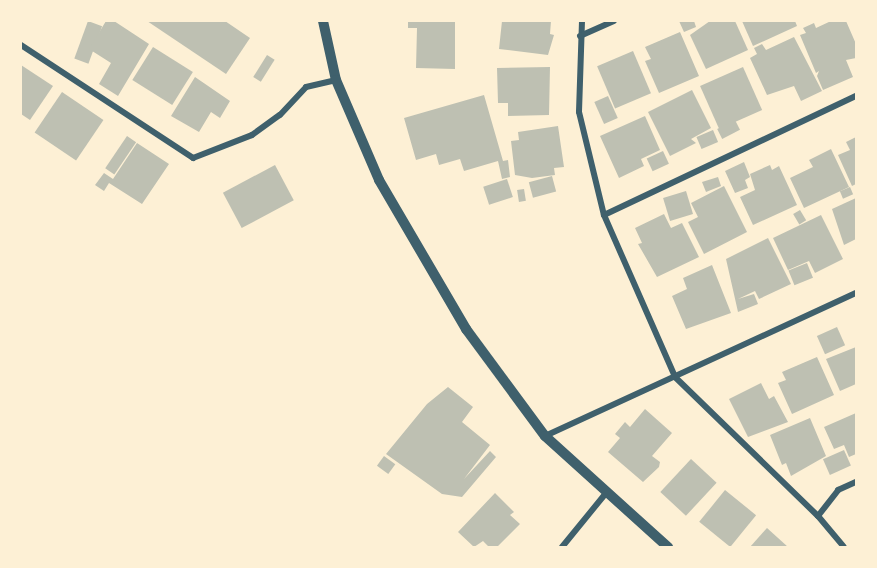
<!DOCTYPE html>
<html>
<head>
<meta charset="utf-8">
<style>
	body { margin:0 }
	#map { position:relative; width:877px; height:568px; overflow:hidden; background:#fdf0d5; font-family:"PT Sans",sans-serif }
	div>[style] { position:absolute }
	.building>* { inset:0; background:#bec0b2; transform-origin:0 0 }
	.minor>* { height:6px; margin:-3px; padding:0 3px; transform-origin:3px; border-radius:3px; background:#3f606c }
	.tertiary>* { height:10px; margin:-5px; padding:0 5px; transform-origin:5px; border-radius:5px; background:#3f606c }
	span { translate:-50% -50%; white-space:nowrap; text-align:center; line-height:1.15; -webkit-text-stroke:4.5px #fdf0d5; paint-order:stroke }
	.frame { position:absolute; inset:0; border:22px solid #fdf0d5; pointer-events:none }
</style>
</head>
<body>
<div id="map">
	<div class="building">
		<div style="left:88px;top:21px;width:15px;height:40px;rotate:20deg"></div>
		<div style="clip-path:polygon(106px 21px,114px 21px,149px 44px,118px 96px,99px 84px,111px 63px,89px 49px)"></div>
		<div style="clip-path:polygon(147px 21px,225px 21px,250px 38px,226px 74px)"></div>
		<div style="clip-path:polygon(408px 21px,455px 21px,455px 69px,416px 68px,417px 28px,408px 28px)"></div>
		<div style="clip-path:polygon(502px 21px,551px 21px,550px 34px,554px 35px,548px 55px,499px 49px)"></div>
		<div style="clip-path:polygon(679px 21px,694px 21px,696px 27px,684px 32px)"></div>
		<div style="clip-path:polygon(710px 21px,735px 21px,748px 50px,706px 69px,690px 35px)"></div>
		<div style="clip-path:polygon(742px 21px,795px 21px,797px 26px,753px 46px)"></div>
		<div style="clip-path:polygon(831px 21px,846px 21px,856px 44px,856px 58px,846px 60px,853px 77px,823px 90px,817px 76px,819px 71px,816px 73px,800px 35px,806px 33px,803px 28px,814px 23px,816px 28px)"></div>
		<div style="clip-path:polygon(680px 32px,699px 76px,659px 93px,645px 61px,651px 59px,645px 47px)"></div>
		<div style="clip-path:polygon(794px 37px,822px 91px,801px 101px,794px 86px,767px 95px,750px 58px,757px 54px,754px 48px,762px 44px,766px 50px)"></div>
		<div style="left:153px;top:47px;width:47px;height:39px;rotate:32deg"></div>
		<div style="left:633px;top:51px;width:46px;height:39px;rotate:67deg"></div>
		<div style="left:267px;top:55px;width:9px;height:26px;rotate:32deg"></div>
		<div style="clip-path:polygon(21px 65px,53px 86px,30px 120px,21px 114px)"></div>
		<div style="clip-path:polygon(550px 67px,549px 115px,508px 116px,508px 103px,498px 103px,497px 68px)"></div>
		<div style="left:743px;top:67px;width:47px;height:47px;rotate:66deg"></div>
		<div style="clip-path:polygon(195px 77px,230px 101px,220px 118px,211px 112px,199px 132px,171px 116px)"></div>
		<div style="clip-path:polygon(692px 90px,711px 128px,691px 139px,696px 143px,670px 156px,648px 112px)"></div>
		<div style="left:62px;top:92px;width:50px;height:49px;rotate:34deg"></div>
		<div style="clip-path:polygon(484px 95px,503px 161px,508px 160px,510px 177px,502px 179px,498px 161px,464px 171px,460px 159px,439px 165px,436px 154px,416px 160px,404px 118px)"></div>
		<div style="left:608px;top:96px;width:24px;height:15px;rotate:66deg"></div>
		<div style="clip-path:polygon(645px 116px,660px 150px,641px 159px,644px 166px,619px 178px,600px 136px)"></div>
		<div style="left:735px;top:120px;width:11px;height:20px;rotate:63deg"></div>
		<div style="clip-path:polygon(558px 126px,564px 167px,554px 168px,555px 175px,532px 178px,515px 175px,511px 141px,519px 140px,518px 132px)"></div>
		<div style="left:713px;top:130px;width:13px;height:18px;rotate:67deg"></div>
		<div style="left:127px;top:136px;width:11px;height:39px;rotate:34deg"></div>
		<div style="clip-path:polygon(856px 137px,856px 184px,852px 186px,838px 155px,850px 150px,846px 142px)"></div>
		<div style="clip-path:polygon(137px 143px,169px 164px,142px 204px,109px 183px,104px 191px,95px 185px,104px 173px,113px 179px)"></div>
		<div style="clip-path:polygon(831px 149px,849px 187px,804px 208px,790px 178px,813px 167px,809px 160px)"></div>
		<div style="left:663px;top:151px;width:14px;height:18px;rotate:65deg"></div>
		<div style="clip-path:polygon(744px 162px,750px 177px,745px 180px,748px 188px,735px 193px,725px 171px)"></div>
		<div style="left:275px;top:165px;width:40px;height:59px;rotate:62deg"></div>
		<div style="clip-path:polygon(770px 165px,772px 170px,779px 166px,797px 205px,753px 225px,740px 197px,755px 190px,750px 174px)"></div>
		<div style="left:552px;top:176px;width:16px;height:24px;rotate:75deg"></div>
		<div style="clip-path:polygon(718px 177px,721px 186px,706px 192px,702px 182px)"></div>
		<div style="left:507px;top:179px;width:19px;height:25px;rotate:72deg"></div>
		<div style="clip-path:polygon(724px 186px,747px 232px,704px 254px,688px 222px,698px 217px,691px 203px)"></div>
		<div style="left:850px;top:187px;width:8px;height:11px;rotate:67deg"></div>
		<div style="left:524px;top:189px;width:12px;height:7px;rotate:81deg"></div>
		<div style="left:686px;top:191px;width:24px;height:24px;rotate:73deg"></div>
		<div style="clip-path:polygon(856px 198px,856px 239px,844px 245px,832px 209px)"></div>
		<div style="left:800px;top:210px;width:12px;height:8px;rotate:59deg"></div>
		<div style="clip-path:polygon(664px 214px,671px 228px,682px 223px,699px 257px,657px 277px,638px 244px,642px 243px,635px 228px)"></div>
		<div style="clip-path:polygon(821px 215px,843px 259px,815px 273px,809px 261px,788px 270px,773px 238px)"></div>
		<div style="clip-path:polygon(768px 238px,791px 284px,759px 299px,755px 291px,738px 299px,754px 294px,758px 304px,738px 312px,726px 259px)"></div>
		<div style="left:807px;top:263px;width:16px;height:20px;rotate:68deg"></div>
		<div style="clip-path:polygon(712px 265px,731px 313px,686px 329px,672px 296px,687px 289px,683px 278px)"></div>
		<div style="left:837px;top:327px;width:20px;height:22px;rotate:66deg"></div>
		<div style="clip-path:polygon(856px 347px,856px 384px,840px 391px,826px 359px)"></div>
		<div style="clip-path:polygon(817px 357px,834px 395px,792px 414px,778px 383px,786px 380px,782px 372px)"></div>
		<div style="clip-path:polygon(761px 383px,769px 399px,774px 396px,788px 422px,748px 437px,729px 399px)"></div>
		<div style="clip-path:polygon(448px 387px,473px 407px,462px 422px,490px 445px,464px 479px,490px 451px,496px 457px,462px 497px,442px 494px,386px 454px,427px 404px)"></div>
		<div style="clip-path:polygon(645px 409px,672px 433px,652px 456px,660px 462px,659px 467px,643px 482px,608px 452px,620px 438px,615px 434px,625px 422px,630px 427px)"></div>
		<div style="clip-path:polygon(856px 413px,856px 454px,849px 457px,844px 445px,834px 449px,824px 427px)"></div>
		<div style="clip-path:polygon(810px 418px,826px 456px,791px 476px,786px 463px,782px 465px,770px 435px)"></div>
		<div style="left:844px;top:450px;width:17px;height:23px;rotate:66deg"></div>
		<div style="left:384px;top:456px;width:14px;height:12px;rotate:36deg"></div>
		<div style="left:691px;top:459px;width:35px;height:45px;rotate:43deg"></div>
		<div style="left:725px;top:490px;width:40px;height:41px;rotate:39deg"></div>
		<div style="clip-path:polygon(495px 493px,514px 512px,510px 515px,520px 524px,497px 547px,489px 547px,483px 541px,474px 547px,458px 532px)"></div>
		<div style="clip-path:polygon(767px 528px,788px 547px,750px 547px)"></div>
	</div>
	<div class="minor">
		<div style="left:582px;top:21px;width:91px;rotate:91.9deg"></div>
		<div style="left:579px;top:112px;width:106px;rotate:76.4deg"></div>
		<div style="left:604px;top:215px;width:177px;rotate:66.3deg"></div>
		<div style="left:675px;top:377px;width:199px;rotate:44.2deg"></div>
		<div style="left:818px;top:516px;width:40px;rotate:50deg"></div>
		<div style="left:580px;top:36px;width:37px;rotate:-24deg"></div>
		<div style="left:21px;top:45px;width:206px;rotate:33.3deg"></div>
		<div style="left:193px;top:158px;width:63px;rotate:-21.3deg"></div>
		<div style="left:252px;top:135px;width:34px;rotate:-36deg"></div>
		<div style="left:280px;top:115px;width:38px;rotate:-47deg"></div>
		<div style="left:306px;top:87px;width:31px;rotate:-13deg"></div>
		<div style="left:604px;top:215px;width:279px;rotate:-25.3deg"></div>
		<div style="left:545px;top:436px;width:342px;rotate:-24.7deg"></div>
		<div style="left:818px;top:516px;width:33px;rotate:-52deg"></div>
		<div style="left:838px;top:490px;width:20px;rotate:-24deg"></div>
		<div style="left:562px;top:547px;width:70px;rotate:-50.8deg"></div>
	</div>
	<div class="tertiary">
		<div style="left:323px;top:21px;width:60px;rotate:77.6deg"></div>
		<div style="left:336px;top:80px;width:109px;rotate:66.7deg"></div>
		<div style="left:379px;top:180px;width:173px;rotate:59.7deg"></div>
		<div style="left:466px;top:329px;width:133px;rotate:53.6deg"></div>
		<div style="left:545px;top:436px;width:166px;rotate:42.1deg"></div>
	</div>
	<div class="frame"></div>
</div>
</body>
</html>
